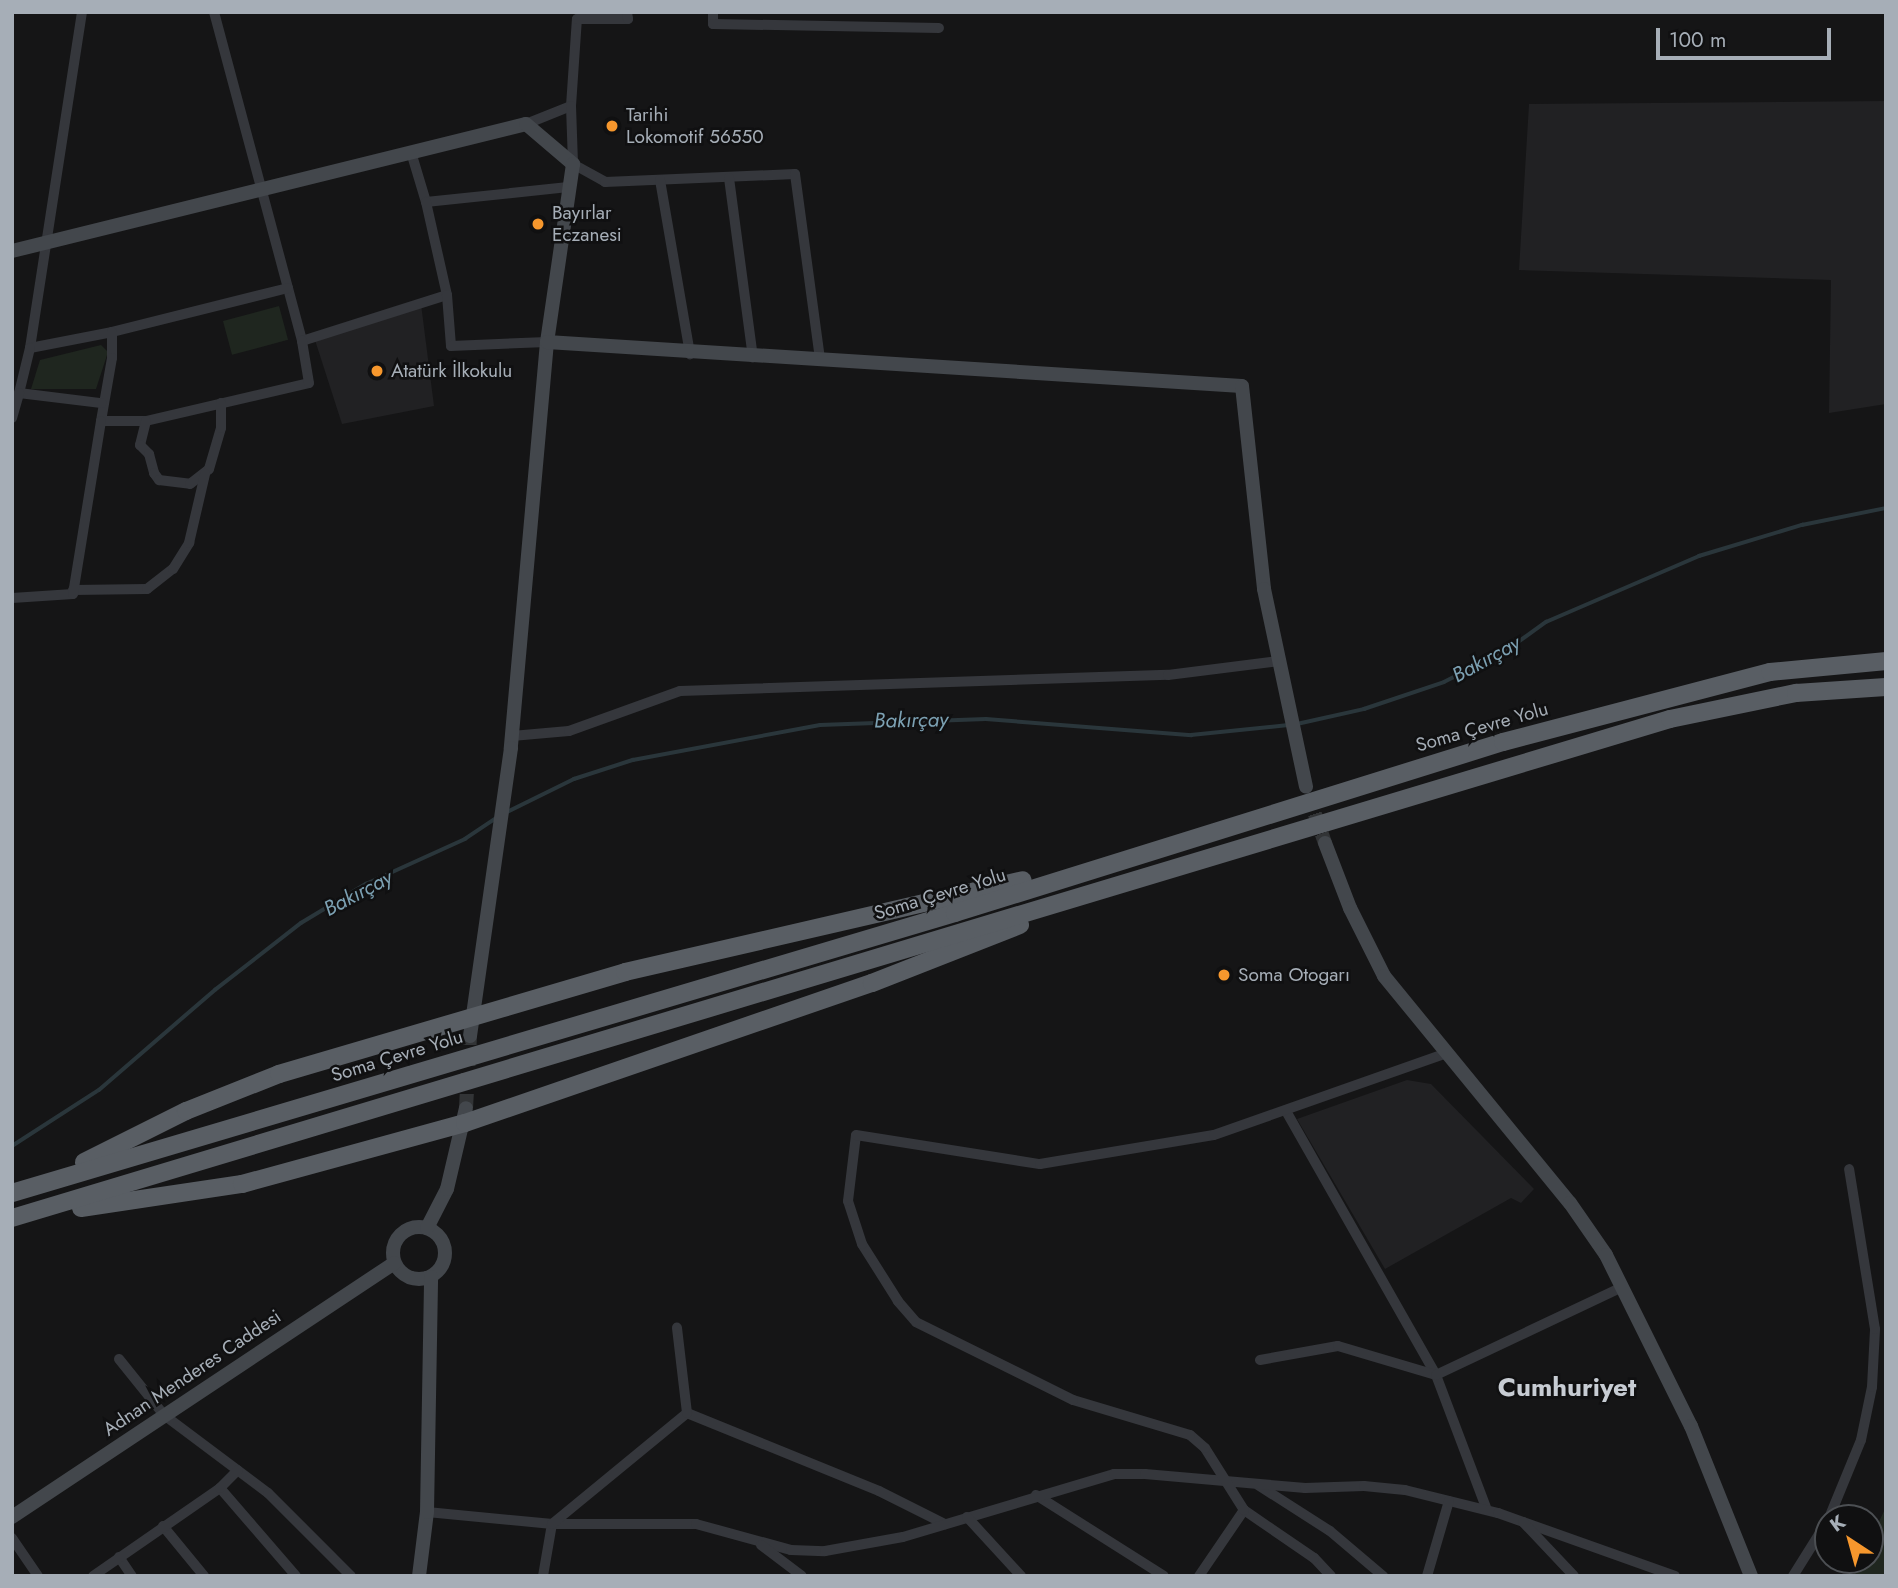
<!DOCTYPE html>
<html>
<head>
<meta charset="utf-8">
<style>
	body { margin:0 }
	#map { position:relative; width:1898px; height:1588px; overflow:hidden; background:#151516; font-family:Jost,sans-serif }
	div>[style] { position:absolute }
	.built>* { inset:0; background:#212123 }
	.green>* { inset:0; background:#1f261f; transform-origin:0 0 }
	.stream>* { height:3.5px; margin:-1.75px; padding:0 1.75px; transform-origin:1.75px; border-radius:1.75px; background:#2a363b }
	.secondary-tunnel>* { height:14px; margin-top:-7px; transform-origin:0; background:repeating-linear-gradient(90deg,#323436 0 14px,transparent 0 21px) }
	.minor>* { height:10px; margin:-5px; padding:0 5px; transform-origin:5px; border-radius:5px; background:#35373c }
	.secondary>* { height:14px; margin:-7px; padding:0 7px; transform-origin:7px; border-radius:7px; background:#43474c }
	.secondary>.ring { margin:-7px; padding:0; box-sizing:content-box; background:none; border:14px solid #43474c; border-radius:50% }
	.trunk>* { height:18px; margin:-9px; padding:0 9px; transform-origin:9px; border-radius:9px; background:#595e64 }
	.dots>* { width:19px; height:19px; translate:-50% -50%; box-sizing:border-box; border:4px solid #101011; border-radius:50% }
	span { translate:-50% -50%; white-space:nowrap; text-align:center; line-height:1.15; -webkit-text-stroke:5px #101011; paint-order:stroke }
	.poi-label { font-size:19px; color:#a6aeb7 }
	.left { translate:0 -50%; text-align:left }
	.street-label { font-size:19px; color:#a6aeb7 }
	.water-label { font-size:21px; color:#7ca1b3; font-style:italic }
	.district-label { font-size:26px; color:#c7ccd3; font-weight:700 }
	.frame { position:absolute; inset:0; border:14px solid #a6aeb7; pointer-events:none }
	.north { position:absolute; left:1814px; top:1504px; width:70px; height:70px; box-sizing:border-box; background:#101011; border:2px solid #4c4f53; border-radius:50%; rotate:324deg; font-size:19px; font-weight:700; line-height:28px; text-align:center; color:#a6aeb7 }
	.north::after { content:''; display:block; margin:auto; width:24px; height:32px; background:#f6972d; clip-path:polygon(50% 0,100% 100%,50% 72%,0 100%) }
	.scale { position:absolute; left:1656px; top:28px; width:175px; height:32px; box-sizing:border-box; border:4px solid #a6aeb7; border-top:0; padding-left:9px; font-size:21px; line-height:24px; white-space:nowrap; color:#a6aeb7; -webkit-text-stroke:5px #101011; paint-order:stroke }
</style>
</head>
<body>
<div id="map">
	<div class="built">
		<div style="clip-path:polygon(1886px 101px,1886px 404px,1829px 413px,1831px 280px,1519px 270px,1529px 104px)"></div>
		<div style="clip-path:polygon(421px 304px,434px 406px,342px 424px,314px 337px)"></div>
		<div style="clip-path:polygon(1407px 1080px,1431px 1084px,1534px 1189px,1521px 1203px,1511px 1198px,1385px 1269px,1297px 1119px)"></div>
	</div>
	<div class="green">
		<div style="left:279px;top:306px;width:35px;height:58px;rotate:75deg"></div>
		<div style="clip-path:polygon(101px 345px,108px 352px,96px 389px,31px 389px,40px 360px)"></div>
		<div style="clip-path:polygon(1886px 1507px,1886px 1576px,1853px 1576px,1860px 1560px,1870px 1560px,1870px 1540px)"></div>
	</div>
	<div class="stream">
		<div style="left:1297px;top:724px;width:69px;rotate:-12.6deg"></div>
		<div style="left:1364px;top:709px;width:84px;rotate:-18.6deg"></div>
		<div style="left:1444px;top:682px;width:71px;rotate:-26.9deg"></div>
		<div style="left:1507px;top:650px;width:48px;rotate:-35.7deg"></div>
		<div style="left:1546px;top:622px;width:167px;rotate:-23.3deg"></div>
		<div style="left:1699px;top:556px;width:108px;rotate:-16.8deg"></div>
		<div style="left:1802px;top:525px;width:86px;rotate:-11.4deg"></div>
		<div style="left:505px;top:813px;width:77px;rotate:-26.2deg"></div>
		<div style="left:574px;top:779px;width:62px;rotate:-17.9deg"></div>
		<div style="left:633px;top:760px;width:190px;rotate:-10.6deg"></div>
		<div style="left:820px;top:725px;width:166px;rotate:-2.1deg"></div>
		<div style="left:986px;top:719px;width:206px;rotate:4.5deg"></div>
		<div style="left:1191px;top:735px;width:100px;rotate:-5.8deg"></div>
		<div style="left:12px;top:1146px;width:103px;rotate:-32.8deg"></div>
		<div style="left:99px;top:1090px;width:153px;rotate:-40.8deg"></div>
		<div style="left:215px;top:990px;width:109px;rotate:-37.9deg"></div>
		<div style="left:301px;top:923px;width:76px;rotate:-31deg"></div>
		<div style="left:366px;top:884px;width:109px;rotate:-24.4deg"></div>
		<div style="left:465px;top:839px;width:36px;rotate:-34deg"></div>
	</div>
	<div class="secondary-tunnel">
		<div style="left:1308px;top:794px;width:52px;rotate:70.9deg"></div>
		<div style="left:466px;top:1108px;width:72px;rotate:-86.8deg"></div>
	</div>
	<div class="minor">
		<div style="left:82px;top:12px;width:340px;rotate:98.8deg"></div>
		<div style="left:30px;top:348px;width:84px;rotate:-11deg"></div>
		<div style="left:214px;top:12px;width:341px;rotate:75deg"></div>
		<div style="left:302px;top:341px;width:152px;rotate:-17.6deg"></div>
		<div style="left:713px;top:12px;width:12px;rotate:90deg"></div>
		<div style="left:713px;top:24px;width:226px;rotate:1deg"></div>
		<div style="left:571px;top:106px;width:87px;rotate:-86.1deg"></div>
		<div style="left:577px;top:19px;width:51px"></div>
		<div style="left:628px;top:19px;width:7px;rotate:-98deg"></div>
		<div style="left:526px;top:124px;width:48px;rotate:-21.8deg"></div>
		<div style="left:571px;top:106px;width:58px;rotate:88deg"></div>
		<div style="left:573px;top:164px;width:37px;rotate:29deg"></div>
		<div style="left:605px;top:182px;width:190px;rotate:-2.4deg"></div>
		<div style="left:795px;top:174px;width:188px;rotate:82.3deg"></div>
		<div style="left:411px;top:152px;width:52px;rotate:73.3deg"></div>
		<div style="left:426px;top:202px;width:143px;rotate:-6deg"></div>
		<div style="left:729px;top:178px;width:181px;rotate:82.4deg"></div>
		<div style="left:660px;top:180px;width:177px;rotate:80.2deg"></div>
		<div style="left:426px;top:202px;width:95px;rotate:77.3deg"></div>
		<div style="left:447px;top:295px;width:51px;rotate:85.5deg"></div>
		<div style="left:451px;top:346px;width:96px;rotate:-2.4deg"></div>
		<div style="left:288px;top:288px;width:181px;rotate:166deg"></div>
		<div style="left:112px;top:332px;width:26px;rotate:90deg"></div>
		<div style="left:112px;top:358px;width:64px;rotate:99.9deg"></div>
		<div style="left:101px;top:421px;width:45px"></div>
		<div style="left:146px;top:421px;width:167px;rotate:-13.1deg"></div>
		<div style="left:309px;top:383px;width:43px;rotate:-99.5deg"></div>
		<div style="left:30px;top:348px;width:46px;rotate:103.7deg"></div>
		<div style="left:19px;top:393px;width:83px;rotate:7deg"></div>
		<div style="left:12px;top:418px;width:26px;rotate:-74deg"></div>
		<div style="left:146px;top:421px;width:25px;rotate:104deg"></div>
		<div style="left:140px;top:445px;width:13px;rotate:45deg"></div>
		<div style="left:149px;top:454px;width:20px;rotate:75deg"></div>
		<div style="left:154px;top:473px;width:9px;rotate:54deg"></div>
		<div style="left:159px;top:480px;width:31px;rotate:7deg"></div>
		<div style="left:190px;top:484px;width:24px;rotate:-38deg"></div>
		<div style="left:209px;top:469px;width:43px;rotate:-73.7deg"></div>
		<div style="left:221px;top:428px;width:25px;rotate:-90deg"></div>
		<div style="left:73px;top:590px;width:74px;rotate:-0.8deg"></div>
		<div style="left:147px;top:589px;width:33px;rotate:-38deg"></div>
		<div style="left:173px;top:569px;width:31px;rotate:-58deg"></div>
		<div style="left:189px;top:543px;width:71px;rotate:-76.9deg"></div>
		<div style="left:12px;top:598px;width:61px;rotate:-3.8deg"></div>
		<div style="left:73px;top:594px;width:175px;rotate:-80.8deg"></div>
		<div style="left:512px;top:736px;width:57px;rotate:-5deg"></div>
		<div style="left:569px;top:731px;width:118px;rotate:-19.8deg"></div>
		<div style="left:680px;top:691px;width:488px;rotate:-1.9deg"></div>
		<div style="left:1168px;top:675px;width:112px;rotate:-7.2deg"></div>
		<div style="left:1286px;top:1111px;width:304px;rotate:60.4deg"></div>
		<div style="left:1436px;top:1375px;width:144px;rotate:69.3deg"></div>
		<div style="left:119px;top:1359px;width:72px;rotate:51.2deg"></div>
		<div style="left:164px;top:1415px;width:130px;rotate:36.9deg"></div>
		<div style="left:268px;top:1493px;width:117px;rotate:45deg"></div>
		<div style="left:1260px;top:1360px;width:79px;rotate:-10.2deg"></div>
		<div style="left:1338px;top:1346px;width:102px;rotate:16.5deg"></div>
		<div style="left:1436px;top:1375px;width:206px;rotate:-25.3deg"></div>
		<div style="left:687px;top:1413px;width:207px;rotate:22.1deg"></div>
		<div style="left:879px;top:1491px;width:74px;rotate:26.6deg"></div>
		<div style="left:1258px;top:1485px;width:85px;rotate:32.6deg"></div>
		<div style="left:1330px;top:1531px;width:70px;rotate:40.3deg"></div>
		<div style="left:220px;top:1488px;width:116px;rotate:49.2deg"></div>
		<div style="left:1036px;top:1495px;width:151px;rotate:32.3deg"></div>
		<div style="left:427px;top:1512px;width:126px;rotate:5.5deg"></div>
		<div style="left:552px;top:1524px;width:144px"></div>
		<div style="left:696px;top:1524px;width:98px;rotate:15.3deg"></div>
		<div style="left:791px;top:1550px;width:34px;rotate:2deg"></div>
		<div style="left:825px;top:1551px;width:79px;rotate:-10.2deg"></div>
		<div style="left:903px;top:1537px;width:220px;rotate:-16.6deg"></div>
		<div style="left:1114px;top:1474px;width:31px"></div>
		<div style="left:1145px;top:1474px;width:161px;rotate:5deg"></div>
		<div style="left:1305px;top:1488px;width:59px;rotate:-1.9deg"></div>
		<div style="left:1364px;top:1486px;width:41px;rotate:5.6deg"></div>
		<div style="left:1405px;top:1490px;width:96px;rotate:13.9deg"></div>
		<div style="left:1498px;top:1513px;width:188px;rotate:19.6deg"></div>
		<div style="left:967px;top:1517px;width:80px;rotate:47.5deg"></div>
		<div style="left:1829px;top:1518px;width:84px;rotate:-67.7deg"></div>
		<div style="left:1861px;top:1440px;width:54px;rotate:-78.3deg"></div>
		<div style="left:1872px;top:1387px;width:58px;rotate:-87deg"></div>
		<div style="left:1875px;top:1329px;width:162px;rotate:-99.2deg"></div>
		<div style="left:1523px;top:1522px;width:74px;rotate:46.6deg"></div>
		<div style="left:163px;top:1526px;width:65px;rotate:50.6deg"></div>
		<div style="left:12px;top:1538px;width:46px;rotate:55.6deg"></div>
		<div style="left:761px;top:1545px;width:51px;rotate:37.1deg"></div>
		<div style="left:119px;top:1557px;width:23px;rotate:56deg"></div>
		<div style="left:93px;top:1576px;width:155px;rotate:-34.7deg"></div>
		<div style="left:220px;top:1488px;width:25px;rotate:-45deg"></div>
		<div style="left:543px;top:1576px;width:53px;rotate:-80.2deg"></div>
		<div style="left:552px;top:1524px;width:175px;rotate:-39.4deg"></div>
		<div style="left:687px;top:1413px;width:86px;rotate:-96.7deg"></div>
		<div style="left:1199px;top:1576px;width:80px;rotate:-55.7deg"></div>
		<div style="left:1331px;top:1576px;width:25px;rotate:-133deg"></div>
		<div style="left:1314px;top:1558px;width:85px;rotate:-145.6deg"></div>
		<div style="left:1244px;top:1510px;width:73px;rotate:-122.2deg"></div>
		<div style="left:1205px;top:1448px;width:20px;rotate:-139deg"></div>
		<div style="left:1190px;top:1435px;width:122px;rotate:-163.3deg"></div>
		<div style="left:1073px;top:1400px;width:175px;rotate:-153.6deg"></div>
		<div style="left:916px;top:1322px;width:28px;rotate:-131deg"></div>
		<div style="left:898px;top:1301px;width:67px;rotate:-122.3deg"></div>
		<div style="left:862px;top:1244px;width:45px;rotate:-108deg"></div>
		<div style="left:848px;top:1201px;width:66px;rotate:-83.1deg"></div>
		<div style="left:856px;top:1135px;width:186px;rotate:9deg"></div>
		<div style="left:1040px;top:1164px;width:176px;rotate:-9.5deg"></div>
		<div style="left:1214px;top:1135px;width:244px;rotate:-19.4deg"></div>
		<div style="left:1427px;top:1576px;width:78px;rotate:-73.7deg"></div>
		<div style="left:1793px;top:1576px;width:66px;rotate:-58deg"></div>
	</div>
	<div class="secondary">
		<div style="left:12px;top:251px;width:529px;rotate:-13.88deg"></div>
		<div style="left:526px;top:124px;width:62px;rotate:40.4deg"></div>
		<div style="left:573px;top:164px;width:180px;rotate:98.3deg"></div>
		<div style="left:547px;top:342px;width:408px;rotate:95.1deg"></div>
		<div style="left:511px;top:748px;width:291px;rotate:98.1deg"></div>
		<div style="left:547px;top:342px;width:696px;rotate:3.62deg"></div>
		<div style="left:1242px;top:386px;width:204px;rotate:83.8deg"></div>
		<div style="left:1264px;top:589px;width:202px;rotate:78deg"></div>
		<div style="left:1325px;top:843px;width:70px;rotate:69deg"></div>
		<div style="left:1350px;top:908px;width:76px;rotate:63.4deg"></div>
		<div style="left:1384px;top:976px;width:293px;rotate:50.7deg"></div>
		<div style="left:1570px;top:1203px;width:63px;rotate:55.3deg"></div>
		<div style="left:1606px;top:1255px;width:191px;rotate:63.6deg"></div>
		<div style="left:1691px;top:1426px;width:162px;rotate:68.2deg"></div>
		<div class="ring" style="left:393px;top:1227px;width:38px;height:38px"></div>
		<div style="left:427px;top:1228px;width:44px;rotate:-62.9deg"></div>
		<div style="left:447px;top:1189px;width:83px;rotate:-76.8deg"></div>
		<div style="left:12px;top:1517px;width:459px;rotate:-33.6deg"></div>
		<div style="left:419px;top:1576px;width:64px;rotate:-82.9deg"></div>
		<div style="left:427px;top:1512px;width:235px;rotate:-89deg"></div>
	</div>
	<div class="trunk">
		<div style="left:84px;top:1162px;width:114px;rotate:-26.6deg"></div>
		<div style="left:186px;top:1111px;width:100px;rotate:-21.7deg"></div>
		<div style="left:279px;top:1074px;width:361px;rotate:-16.4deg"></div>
		<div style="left:625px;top:972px;width:408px;rotate:-13deg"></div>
		<div style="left:12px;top:1193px;width:984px;rotate:-16.54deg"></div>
		<div style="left:955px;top:913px;width:574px;rotate:-17.33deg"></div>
		<div style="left:1503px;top:742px;width:276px;rotate:-14.7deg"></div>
		<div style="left:1770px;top:672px;width:117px;rotate:-5.4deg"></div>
		<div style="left:81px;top:1208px;width:163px;rotate:-8.5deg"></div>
		<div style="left:242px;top:1184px;width:231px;rotate:-15.3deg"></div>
		<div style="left:465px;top:1123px;width:430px;rotate:-19deg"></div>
		<div style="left:872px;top:983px;width:159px;rotate:-21.4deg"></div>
		<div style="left:12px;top:1218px;width:1731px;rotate:-16.75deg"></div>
		<div style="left:1670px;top:719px;width:129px;rotate:-11.7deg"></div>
		<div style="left:1796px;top:693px;width:90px;rotate:-3.8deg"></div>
	</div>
	<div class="dots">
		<div style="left:612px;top:126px;background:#f6972d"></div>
		<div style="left:538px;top:224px;background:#f6972d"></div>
		<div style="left:377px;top:371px;background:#f6972d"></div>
		<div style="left:1224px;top:975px;background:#f6972d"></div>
	</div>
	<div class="poi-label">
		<span class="left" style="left:626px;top:126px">Tarihi<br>Lokomotif 56550</span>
		<span class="left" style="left:552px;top:224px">Bayırlar<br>Eczanesi</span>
		<span class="left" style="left:391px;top:371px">Atatürk İlkokulu</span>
		<span class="left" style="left:1238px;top:975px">Soma Otogarı</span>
	</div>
	<div class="street-label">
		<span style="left:1482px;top:727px;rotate:-16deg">Soma Çevre Yolu</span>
		<span style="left:940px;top:894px;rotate:-17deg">Soma Çevre Yolu</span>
		<span style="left:397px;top:1056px;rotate:-17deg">Soma Çevre Yolu</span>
		<span style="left:192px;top:1373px;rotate:-34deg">Adnan Menderes Caddesi</span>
	</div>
	<div class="water-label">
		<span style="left:1486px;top:659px;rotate:-29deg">Bakırçay</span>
		<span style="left:911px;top:720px;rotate:-1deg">Bakırçay</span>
		<span style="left:358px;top:893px;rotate:-28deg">Bakırçay</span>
	</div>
	<div class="district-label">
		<span style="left:1567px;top:1388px">Cumhuriyet</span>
	</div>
	<div class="frame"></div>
	<div class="north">K</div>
	<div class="scale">100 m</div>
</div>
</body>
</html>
